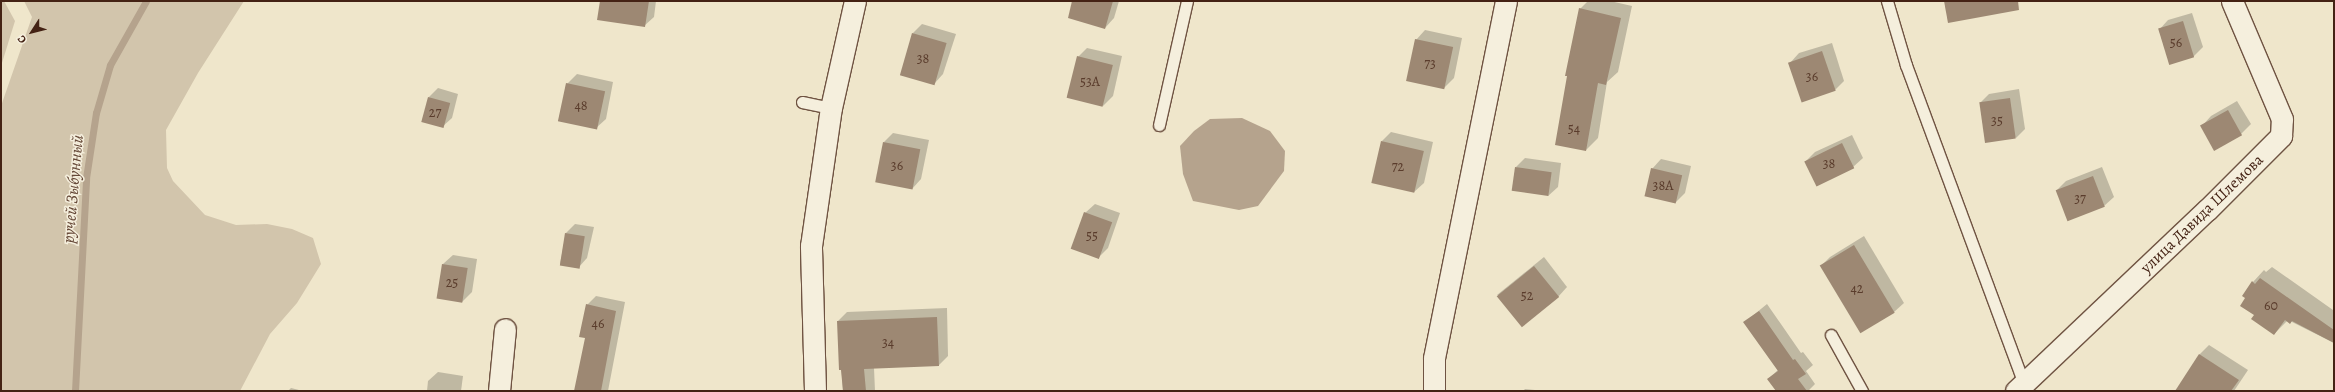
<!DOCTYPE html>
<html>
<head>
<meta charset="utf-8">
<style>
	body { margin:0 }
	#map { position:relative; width:2335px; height:392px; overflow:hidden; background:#efe6cb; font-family:Alegreya,serif }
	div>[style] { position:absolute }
	.green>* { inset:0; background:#d2c5ac }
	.water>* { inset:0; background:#b5a38d }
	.shadow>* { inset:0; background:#0003 }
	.stream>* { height:7px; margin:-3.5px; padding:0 3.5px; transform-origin:3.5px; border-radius:3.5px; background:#b5a38d }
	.building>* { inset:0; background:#9d8873; transform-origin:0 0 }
	.roads { filter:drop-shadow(1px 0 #6f5342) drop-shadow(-1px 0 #6f5342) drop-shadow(0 1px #6f5342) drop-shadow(0 -1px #6f5342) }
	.service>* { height:11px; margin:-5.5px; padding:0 5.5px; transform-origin:5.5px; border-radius:5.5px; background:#f5efdd }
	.minor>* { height:21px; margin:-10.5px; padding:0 10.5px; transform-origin:10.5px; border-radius:10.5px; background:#f5efdd }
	span { translate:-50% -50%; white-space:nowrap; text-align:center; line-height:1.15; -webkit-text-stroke:3px #f5efdd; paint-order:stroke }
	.number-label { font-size:14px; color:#5a3c2c }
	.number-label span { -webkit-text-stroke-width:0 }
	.street-label { font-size:16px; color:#442214 }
	.water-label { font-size:17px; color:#664938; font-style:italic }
	.frame { position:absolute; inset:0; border:2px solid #442214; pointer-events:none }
	.north { position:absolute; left:12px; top:12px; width:40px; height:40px; -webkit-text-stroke:3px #f5efdd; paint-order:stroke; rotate:234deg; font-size:11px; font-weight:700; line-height:16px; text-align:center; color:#442214 }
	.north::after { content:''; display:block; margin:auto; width:14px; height:18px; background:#442214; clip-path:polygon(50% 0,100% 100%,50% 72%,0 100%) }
</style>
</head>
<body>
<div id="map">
	<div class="green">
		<div style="clip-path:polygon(1px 1px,4px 1px,15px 21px,1px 66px)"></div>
		<div style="clip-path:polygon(24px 1px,244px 1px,198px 73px,166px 130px,167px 168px,173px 181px,205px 215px,236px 225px,267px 224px,292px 229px,313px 238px,321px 264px,297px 303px,270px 334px,240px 391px,1px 391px,1px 106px,32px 17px)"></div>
	</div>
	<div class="water">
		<div style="clip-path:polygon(1242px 118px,1270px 131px,1285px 151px,1284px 171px,1258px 206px,1239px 210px,1193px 201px,1183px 174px,1180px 146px,1194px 131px,1210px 119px)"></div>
	</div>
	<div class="shadow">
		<div style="clip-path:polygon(601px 1px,656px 1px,654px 17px,644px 26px)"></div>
		<div style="clip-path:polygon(1073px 1px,1119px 1px,1114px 18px,1105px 28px)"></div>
		<div style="clip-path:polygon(1588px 1px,1610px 1px,1632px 6px,1618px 72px,1607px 82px,1598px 138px,1586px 150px,1580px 9px)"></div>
		<div style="clip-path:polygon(2192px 13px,2203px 47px,2194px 56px,2170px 64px,2159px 30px,2168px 20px)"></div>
		<div style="clip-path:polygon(922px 24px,956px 34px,943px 74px,934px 84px,913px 33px)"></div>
		<div style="clip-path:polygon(1425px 30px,1462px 38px,1454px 78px,1444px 88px,1416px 40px)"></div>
		<div style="clip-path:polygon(1832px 43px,1844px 81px,1835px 90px,1790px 63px,1799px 53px)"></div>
		<div style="clip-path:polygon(1087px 48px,1122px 56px,1113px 96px,1103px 106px,1078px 57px)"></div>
		<div style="clip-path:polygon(577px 74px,613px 82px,606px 119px,596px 128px,567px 84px)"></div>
		<div style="clip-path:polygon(438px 88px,458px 94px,452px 118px,442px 127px,429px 97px)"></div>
		<div style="clip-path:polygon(2019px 89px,2025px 129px,2016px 138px,1980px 103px,1989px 94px)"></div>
		<div style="clip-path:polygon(2237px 101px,2251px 124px,2241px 134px,2215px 149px,2202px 126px,2211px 116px)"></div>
		<div style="clip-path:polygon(1391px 132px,1433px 142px,1424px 183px,1414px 192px,1382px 141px)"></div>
		<div style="clip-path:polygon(893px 133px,929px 140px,921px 179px,912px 189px,884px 142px)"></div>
		<div style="clip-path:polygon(1852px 135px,1863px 158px,1853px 167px,1806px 161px,1815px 152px)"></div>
		<div style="clip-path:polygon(1525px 158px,1561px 163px,1558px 187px,1548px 196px,1516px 167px)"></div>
		<div style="clip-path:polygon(1661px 159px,1691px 166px,1685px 193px,1676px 202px,1652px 169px)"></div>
		<div style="clip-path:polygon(2102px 167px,2114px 197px,2104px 206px,2057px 190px,2066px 181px)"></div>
		<div style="clip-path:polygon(1095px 204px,1120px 213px,1108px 248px,1098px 258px,1085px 213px)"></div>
		<div style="clip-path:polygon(575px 224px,594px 227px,587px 258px,578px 268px,560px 264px,566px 233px)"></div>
		<div style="clip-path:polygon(1864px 236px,1904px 303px,1894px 312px,1861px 332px,1821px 266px,1830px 257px)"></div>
		<div style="clip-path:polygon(453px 255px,477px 259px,472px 292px,462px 302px,443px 264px)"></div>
		<div style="clip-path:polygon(1544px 257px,1567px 287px,1558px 297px,1497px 295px)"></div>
		<div style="clip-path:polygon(2272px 267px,2333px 310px,2334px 308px,2334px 343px,2288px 320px,2274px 334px,2255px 315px,2247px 298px,2253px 282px,2264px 270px,2266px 272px)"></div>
		<div style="clip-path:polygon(596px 296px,625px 302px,608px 391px,575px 391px,586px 337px,587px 305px)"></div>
		<div style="clip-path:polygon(1767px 304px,1801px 353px,1803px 352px,1813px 365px,1806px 371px,1815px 384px,1808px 391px,1777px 391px,1768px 379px,1778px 370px,1745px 322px)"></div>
		<div style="clip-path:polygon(947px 308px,948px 356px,939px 365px,874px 368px,875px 391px,843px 391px,838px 321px,847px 312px)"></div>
		<div style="clip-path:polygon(2209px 345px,2248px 370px,2234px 391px,2176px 391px,2200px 354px)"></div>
		<div style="clip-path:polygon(438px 372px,463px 376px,461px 391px,427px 391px,428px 381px)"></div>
		<div style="clip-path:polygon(291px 388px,303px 391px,288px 391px)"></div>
		<div style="clip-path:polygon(1525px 389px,1545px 391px,1523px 391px)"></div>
	</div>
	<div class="stream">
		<div style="left:75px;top:391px;width:213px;rotate:-87deg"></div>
		<div style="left:86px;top:178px;width:66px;rotate:-81.3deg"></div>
		<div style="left:96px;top:113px;width:50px;rotate:-73.7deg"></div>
		<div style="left:110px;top:65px;width:73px;rotate:-60.6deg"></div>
	</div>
	<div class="building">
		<div style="clip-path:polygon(600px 1px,649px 1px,645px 27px,597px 20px)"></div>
		<div style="clip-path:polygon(1072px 1px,1113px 1px,1105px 29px,1068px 18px)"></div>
		<div style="clip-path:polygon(1944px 1px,2018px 1px,2019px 10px,1948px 23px)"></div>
		<div style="clip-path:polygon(1579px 8px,1621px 18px,1606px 85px,1598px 83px,1586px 151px,1555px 145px,1567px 76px,1565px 76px)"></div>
		<div style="left:2183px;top:21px;width:38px;height:26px;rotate:73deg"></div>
		<div style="left:912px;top:33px;width:36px;height:44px;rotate:16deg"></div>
		<div style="left:1415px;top:39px;width:39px;height:43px;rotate:12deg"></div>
		<div style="left:1822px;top:51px;width:42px;height:36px;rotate:71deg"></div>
		<div style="left:1077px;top:56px;width:37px;height:43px;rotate:14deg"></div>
		<div style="left:566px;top:83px;width:40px;height:39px;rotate:12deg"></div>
		<div style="left:428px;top:97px;width:23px;height:26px;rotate:15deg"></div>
		<div style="left:2010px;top:98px;width:41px;height:31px;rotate:82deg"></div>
		<div style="left:2228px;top:110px;width:29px;height:32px;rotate:61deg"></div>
		<div style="left:1381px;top:141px;width:44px;height:43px;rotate:13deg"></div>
		<div style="left:883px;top:142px;width:38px;height:41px;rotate:11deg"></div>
		<div style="left:1842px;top:143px;width:28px;height:42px;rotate:64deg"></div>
		<div style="left:1515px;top:167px;width:37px;height:24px;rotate:8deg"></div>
		<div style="left:1651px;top:168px;width:32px;height:29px;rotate:13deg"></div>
		<div style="left:2093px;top:176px;width:33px;height:40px;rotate:69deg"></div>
		<div style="left:1084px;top:212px;width:30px;height:39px;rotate:20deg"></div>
		<div style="left:565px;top:233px;width:20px;height:33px;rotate:9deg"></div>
		<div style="left:1854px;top:245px;width:79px;height:40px;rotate:59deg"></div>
		<div style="left:442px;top:264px;width:26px;height:35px;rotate:9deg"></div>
		<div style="left:1534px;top:266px;width:40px;height:48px;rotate:51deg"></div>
		<div style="clip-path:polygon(2260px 278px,2334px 330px,2334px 343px,2292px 321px,2290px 324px,2285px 320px,2274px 335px,2251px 319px,2254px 315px,2240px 306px,2245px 298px,2242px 296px,2252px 281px,2255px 284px)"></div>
		<div style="clip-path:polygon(586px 304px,616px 311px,601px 391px,574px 391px,585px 338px,579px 337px)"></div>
		<div style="clip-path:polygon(1759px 311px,1793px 360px,1795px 359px,1806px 374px,1798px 379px,1807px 391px,1776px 391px,1767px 379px,1778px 371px,1743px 322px)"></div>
		<div style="clip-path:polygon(937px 317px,939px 366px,864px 369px,866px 391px,843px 391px,841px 370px,839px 370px,837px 321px)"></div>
		<div style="clip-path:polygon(2199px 354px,2239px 380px,2231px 391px,2175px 391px)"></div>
	</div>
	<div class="roads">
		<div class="service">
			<div style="left:1887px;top:1px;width:67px;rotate:73.5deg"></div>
			<div style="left:1906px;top:65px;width:342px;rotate:69.7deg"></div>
			<div style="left:802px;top:102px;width:30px;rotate:12deg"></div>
			<div style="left:1159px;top:125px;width:127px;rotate:-77.3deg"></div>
			<div style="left:1831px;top:335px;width:64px;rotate:61deg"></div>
		</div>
		<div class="minor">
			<div style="left:499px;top:391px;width:62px;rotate:-84.5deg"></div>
			<div style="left:815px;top:391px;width:145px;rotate:-91.6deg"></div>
			<div style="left:811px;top:246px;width:139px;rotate:-81.8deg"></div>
			<div style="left:831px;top:108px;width:110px;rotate:-77.4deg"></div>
			<div style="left:1434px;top:391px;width:33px;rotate:-90deg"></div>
			<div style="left:1434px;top:358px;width:364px;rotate:-78.6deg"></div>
			<div style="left:2016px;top:391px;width:263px;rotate:-43.5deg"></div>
			<div style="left:2207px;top:210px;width:105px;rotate:-45deg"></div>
			<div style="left:2281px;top:136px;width:17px;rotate:-87deg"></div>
			<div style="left:2282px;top:119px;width:128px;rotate:-113deg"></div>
		</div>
	</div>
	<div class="number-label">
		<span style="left:2176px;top:43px">56</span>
		<span style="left:923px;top:59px">38</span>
		<span style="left:1430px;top:64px">73</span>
		<span style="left:1812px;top:77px">36</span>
		<span style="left:1090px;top:82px">53А</span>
		<span style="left:581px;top:106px">48</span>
		<span style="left:435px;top:113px">27</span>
		<span style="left:1997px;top:121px">35</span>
		<span style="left:1574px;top:129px">54</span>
		<span style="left:1829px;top:164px">38</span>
		<span style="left:897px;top:166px">36</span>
		<span style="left:1398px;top:167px">72</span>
		<span style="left:1663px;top:186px">38А</span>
		<span style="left:2080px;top:199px">37</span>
		<span style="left:1092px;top:236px">55</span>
		<span style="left:452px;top:283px">25</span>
		<span style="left:1857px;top:289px">42</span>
		<span style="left:1527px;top:296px">52</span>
		<span style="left:2271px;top:306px">60</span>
		<span style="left:598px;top:324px">46</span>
		<span style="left:888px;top:343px">34</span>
	</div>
	<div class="street-label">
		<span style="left:2202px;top:214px;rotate:-44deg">улица Давида Шлемова</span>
	</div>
	<div class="water-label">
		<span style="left:73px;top:189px;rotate:-85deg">ручей Зыбунный</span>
	</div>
	<div class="frame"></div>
	<div class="north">С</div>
</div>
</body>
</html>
